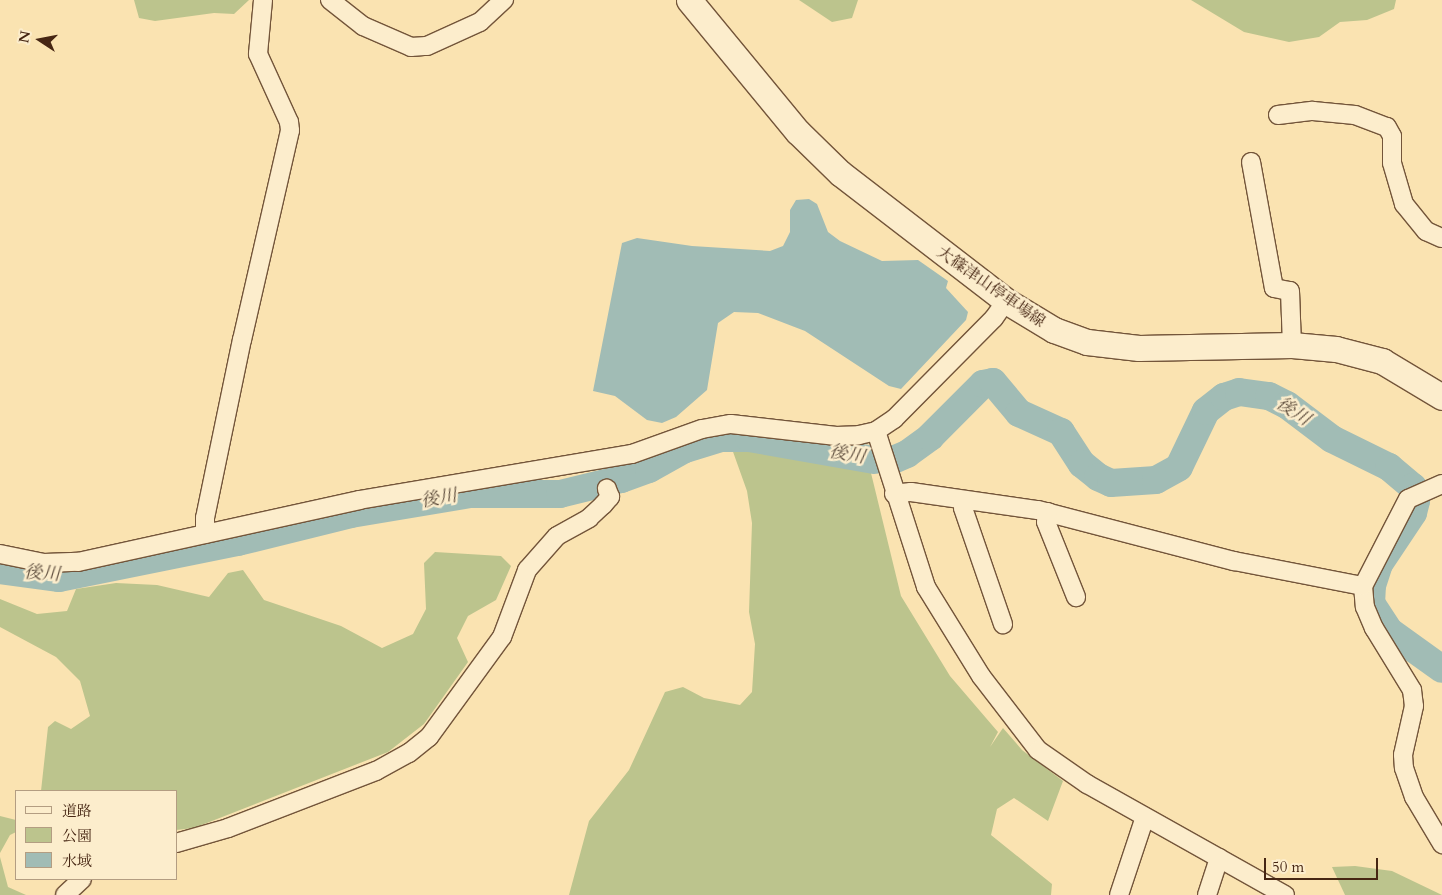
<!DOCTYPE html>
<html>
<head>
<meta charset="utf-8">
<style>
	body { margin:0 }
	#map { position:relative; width:1442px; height:895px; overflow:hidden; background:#fae3b1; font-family:Cardo,"Noto Serif JP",serif }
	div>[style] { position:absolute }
	.green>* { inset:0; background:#bcc48d }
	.water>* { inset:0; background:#a1bcb5 }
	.river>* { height:28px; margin:-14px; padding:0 14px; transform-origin:14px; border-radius:14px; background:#a1bcb5 }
	.roads { filter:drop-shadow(1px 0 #73553a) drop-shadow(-1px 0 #73553a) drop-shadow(0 1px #73553a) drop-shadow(0 -1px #73553a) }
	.minor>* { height:18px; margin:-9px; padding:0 9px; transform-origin:9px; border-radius:9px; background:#fcedcc }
	.secondary>* { height:25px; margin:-12.5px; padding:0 12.5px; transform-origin:12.5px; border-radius:12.5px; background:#fcedcc }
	span { translate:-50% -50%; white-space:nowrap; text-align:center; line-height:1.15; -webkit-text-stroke:5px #fcedcc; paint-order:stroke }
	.street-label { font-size:16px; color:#462613 }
	.water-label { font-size:18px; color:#5d4c3c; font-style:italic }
	.legend { position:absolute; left:15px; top:790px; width:162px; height:90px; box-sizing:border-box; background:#fcedcc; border:1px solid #b39d82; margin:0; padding:6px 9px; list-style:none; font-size:15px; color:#462613 }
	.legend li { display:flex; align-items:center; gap:10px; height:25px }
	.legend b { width:25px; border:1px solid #b39d82 }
	.north { position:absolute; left:15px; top:15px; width:50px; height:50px; -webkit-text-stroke:4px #fcedcc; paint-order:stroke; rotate:281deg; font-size:14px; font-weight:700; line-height:20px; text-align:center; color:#462613 }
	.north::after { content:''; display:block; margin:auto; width:18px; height:22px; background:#462613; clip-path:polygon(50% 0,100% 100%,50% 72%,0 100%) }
	.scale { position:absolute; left:1264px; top:858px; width:114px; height:22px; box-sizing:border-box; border:2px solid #462613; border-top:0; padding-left:6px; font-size:15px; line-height:18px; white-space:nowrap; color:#462613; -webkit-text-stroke:4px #fcedcc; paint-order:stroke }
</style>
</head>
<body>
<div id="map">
	<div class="green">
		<div style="clip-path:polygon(134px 0,249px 0,234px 14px,214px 13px,155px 21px,139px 18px)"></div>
		<div style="clip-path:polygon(799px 0,858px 0,852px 18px,832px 22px)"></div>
		<div style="clip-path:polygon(1191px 0,1396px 0,1394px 9px,1367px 20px,1340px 22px,1319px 37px,1289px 42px,1244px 32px)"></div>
		<div style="clip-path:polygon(747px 442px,856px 463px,871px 473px,901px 596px,950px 676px,998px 732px,990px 747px,1003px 728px,1022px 750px,1063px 781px,1048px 821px,1014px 798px,997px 809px,991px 835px,1052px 884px,1051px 895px,569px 895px,589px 821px,629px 770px,665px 692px,683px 687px,704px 698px,740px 705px,752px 692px,755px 644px,749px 612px,752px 523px,747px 491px,732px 449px)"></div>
		<div style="clip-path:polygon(435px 552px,501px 556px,511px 566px,496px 600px,468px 616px,457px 638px,468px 662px,424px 724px,388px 752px,194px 828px,176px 830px,176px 791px,41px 791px,48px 727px,55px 721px,71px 729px,90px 716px,80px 681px,56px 657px,0 627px,0 599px,37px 614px,67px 611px,76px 589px,116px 583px,157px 585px,209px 597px,228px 573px,243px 570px,264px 600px,341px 626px,382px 648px,413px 634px,426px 609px,424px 563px)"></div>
		<div style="clip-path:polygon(0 816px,16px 820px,16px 832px,10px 835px,0 853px)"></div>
		<div style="clip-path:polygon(0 857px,8px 887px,26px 895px,0 895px)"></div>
		<div style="clip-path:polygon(1355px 866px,1392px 871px,1442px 895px,1345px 895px,1332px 867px)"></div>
	</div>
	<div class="water">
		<div style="clip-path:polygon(809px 199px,817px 204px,828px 232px,840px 241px,882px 261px,918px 260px,948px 281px,946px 288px,968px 312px,966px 320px,901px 389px,889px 386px,805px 331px,758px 313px,734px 312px,718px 323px,707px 390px,676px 417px,662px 423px,647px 420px,615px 396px,593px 391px,622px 243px,637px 238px,692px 246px,770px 251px,783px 246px,790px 232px,790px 210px,796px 200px)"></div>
	</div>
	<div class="river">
		<div style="left:893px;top:460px;width:15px;rotate:-23deg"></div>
		<div style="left:907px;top:454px;width:29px;rotate:-36deg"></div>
		<div style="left:930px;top:437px;width:75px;rotate:-45deg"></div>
		<div style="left:983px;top:384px;width:10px;rotate:-11deg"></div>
		<div style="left:993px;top:382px;width:40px;rotate:50deg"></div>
		<div style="left:1019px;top:413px;width:46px;rotate:24.3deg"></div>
		<div style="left:1061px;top:432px;width:38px;rotate:57deg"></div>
		<div style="left:1082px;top:464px;width:21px;rotate:39deg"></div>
		<div style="left:1098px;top:477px;width:14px;rotate:25deg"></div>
		<div style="left:1111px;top:483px;width:45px;rotate:-3.8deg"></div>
		<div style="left:1156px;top:480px;width:26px;rotate:-29deg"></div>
		<div style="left:1179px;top:467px;width:62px;rotate:-64.3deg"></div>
		<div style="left:1206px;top:411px;width:23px;rotate:-38deg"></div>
		<div style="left:1224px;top:397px;width:16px;rotate:-18deg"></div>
		<div style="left:1239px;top:392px;width:30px;rotate:8deg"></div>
		<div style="left:1269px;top:396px;width:20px;rotate:27deg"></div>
		<div style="left:1287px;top:405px;width:56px;rotate:37.1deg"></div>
		<div style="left:1332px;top:439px;width:64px;rotate:26.2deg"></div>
		<div style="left:1389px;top:467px;width:31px;rotate:40deg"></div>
		<div style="left:1413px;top:487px;width:14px;rotate:78deg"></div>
		<div style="left:1416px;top:501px;width:12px;rotate:104deg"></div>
		<div style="left:1413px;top:513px;width:61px;rotate:123.7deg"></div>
		<div style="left:1379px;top:564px;width:22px;rotate:108deg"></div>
		<div style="left:1372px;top:585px;width:18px;rotate:93deg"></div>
		<div style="left:1371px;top:603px;width:33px;rotate:57deg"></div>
		<div style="left:1389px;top:631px;width:65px;rotate:35.6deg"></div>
		<div style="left:0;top:570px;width:60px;rotate:7.7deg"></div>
		<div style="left:59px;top:578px;width:183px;rotate:-11.4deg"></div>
		<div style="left:238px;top:542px;width:116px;rotate:-13.9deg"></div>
		<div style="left:351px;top:514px;width:121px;rotate:-9.5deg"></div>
		<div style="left:470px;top:494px;width:90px"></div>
		<div style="left:560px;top:494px;width:63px;rotate:-13.8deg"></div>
		<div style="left:621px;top:479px;width:30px;rotate:-20deg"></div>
		<div style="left:649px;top:469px;width:41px;rotate:-29.1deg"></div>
		<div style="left:685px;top:449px;width:39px;rotate:-17deg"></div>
		<div style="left:722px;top:438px;width:27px"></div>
		<div style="left:749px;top:438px;width:127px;rotate:10deg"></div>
	</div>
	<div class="roads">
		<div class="minor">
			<div style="left:330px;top:0;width:42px;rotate:38.2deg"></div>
			<div style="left:363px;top:26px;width:52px;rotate:23.6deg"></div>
			<div style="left:411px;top:47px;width:16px;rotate:-4deg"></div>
			<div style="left:427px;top:46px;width:58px;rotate:-24.4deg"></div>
			<div style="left:480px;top:22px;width:33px;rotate:-43deg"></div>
			<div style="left:1278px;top:115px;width:35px;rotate:-7deg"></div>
			<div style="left:1313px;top:111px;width:42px;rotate:5.4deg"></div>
			<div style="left:1355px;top:115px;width:34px;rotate:21deg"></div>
			<div style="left:1387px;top:127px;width:10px;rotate:61deg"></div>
			<div style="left:1392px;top:136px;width:27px;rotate:90deg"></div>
			<div style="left:1392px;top:163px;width:43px;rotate:73.7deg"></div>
			<div style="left:1404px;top:204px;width:35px;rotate:51deg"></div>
			<div style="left:1426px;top:231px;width:17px;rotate:24deg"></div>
			<div style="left:1251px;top:162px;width:128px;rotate:79.7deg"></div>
			<div style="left:1274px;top:288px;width:16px;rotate:11deg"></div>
			<div style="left:1290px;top:291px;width:54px;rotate:87.9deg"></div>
			<div style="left:876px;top:431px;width:164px;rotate:72.2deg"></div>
			<div style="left:926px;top:587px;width:105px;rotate:58.3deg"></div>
			<div style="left:981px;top:676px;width:93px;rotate:52.4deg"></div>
			<div style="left:1038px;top:750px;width:60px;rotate:34.8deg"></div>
			<div style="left:1087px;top:784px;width:227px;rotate:29.3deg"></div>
			<div style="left:1442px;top:484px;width:37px;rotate:156deg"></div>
			<div style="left:1408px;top:499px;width:98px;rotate:117.3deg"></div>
			<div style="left:1363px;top:586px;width:21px;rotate:85deg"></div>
			<div style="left:1365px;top:607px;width:23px;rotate:67deg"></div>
			<div style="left:1374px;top:628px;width:73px;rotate:58.5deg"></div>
			<div style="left:1412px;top:690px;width:16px;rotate:83deg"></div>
			<div style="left:1414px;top:706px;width:50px;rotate:102.7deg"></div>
			<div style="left:1403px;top:755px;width:13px;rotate:86deg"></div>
			<div style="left:1404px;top:768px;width:31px;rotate:71deg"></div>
			<div style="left:1414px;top:797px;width:55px;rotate:59.2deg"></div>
			<div style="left:894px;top:494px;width:17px;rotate:-7deg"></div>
			<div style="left:911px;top:492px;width:128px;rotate:8.1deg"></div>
			<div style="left:1038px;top:510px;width:203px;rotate:14.6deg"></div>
			<div style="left:1234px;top:561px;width:131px;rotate:11deg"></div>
			<div style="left:964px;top:500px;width:8px;rotate:97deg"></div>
			<div style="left:963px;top:508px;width:123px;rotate:71deg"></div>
			<div style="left:1048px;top:512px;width:10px;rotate:101deg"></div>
			<div style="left:1046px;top:522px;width:81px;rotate:68.2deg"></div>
			<div style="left:205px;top:534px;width:16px;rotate:-90deg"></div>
			<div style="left:205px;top:518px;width:182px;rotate:-78.3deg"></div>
			<div style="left:242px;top:340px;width:215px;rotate:-77.1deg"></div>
			<div style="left:290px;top:130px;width:8px;rotate:-97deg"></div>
			<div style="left:289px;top:122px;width:75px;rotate:-114.5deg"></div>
			<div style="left:258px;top:54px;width:54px;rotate:-84.7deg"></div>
			<div style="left:0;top:554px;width:45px;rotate:11.6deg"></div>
			<div style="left:44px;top:563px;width:34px;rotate:-2deg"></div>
			<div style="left:78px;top:562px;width:288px;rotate:-12.4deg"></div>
			<div style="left:359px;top:500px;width:277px;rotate:-9.6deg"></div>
			<div style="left:632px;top:454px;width:74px;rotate:-19.7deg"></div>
			<div style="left:702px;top:429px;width:29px;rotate:-10deg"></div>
			<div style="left:731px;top:424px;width:106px;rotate:6.5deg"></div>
			<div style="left:836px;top:436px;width:23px;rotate:-2deg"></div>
			<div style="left:859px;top:435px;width:17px;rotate:-13deg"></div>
			<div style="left:876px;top:431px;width:22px;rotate:-34deg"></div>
			<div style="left:894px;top:419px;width:142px;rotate:-45.3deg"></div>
			<div style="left:994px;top:318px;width:21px;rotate:-55deg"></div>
			<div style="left:176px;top:843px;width:54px;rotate:-16.1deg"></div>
			<div style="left:228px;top:828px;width:159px;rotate:-21.1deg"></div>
			<div style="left:376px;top:771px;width:38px;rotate:-29deg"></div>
			<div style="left:409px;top:753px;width:26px;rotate:-39deg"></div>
			<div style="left:429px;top:737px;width:124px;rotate:-53.9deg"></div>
			<div style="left:502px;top:637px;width:72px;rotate:-69.5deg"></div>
			<div style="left:527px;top:570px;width:45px;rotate:-48.6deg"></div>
			<div style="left:557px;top:536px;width:37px;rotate:-29deg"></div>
			<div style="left:589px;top:518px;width:19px;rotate:-43deg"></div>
			<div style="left:603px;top:505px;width:11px;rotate:-49deg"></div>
			<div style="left:610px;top:497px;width:9px;rotate:-111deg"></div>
			<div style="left:65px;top:895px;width:23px;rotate:-43deg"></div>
			<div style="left:1119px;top:895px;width:82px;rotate:-71.6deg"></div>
			<div style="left:1207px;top:895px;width:39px;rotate:-72deg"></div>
		</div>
		<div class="secondary">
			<div style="left:689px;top:0;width:171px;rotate:50.5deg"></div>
			<div style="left:798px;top:132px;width:59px;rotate:44.3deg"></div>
			<div style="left:840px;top:173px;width:210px;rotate:37.6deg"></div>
			<div style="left:1006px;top:301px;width:56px;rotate:31.1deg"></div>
			<div style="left:1054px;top:330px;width:35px;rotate:20deg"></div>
			<div style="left:1087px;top:342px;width:52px;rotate:6.6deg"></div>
			<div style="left:1139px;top:348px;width:153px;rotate:-1.1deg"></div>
			<div style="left:1292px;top:345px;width:44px;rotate:5.2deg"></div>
			<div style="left:1336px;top:349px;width:48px;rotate:14.6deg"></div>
			<div style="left:1382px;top:361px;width:70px;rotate:31deg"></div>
		</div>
	</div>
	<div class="street-label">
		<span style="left:991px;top:287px;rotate:35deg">大篠津山停車場線</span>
	</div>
	<div class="water-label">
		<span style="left:1293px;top:412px;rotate:33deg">後川</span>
		<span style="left:847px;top:455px;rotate:10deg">後川</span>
		<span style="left:439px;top:499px;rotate:-10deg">後川</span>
		<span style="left:42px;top:574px;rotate:4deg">後川</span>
	</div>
	<ul class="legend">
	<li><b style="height:6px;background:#fcedcc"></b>道路</li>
	<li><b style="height:14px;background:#bcc48d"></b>公園</li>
	<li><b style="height:14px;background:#a1bcb5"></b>水域</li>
	</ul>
	<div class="north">N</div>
	<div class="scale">50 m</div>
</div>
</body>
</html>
